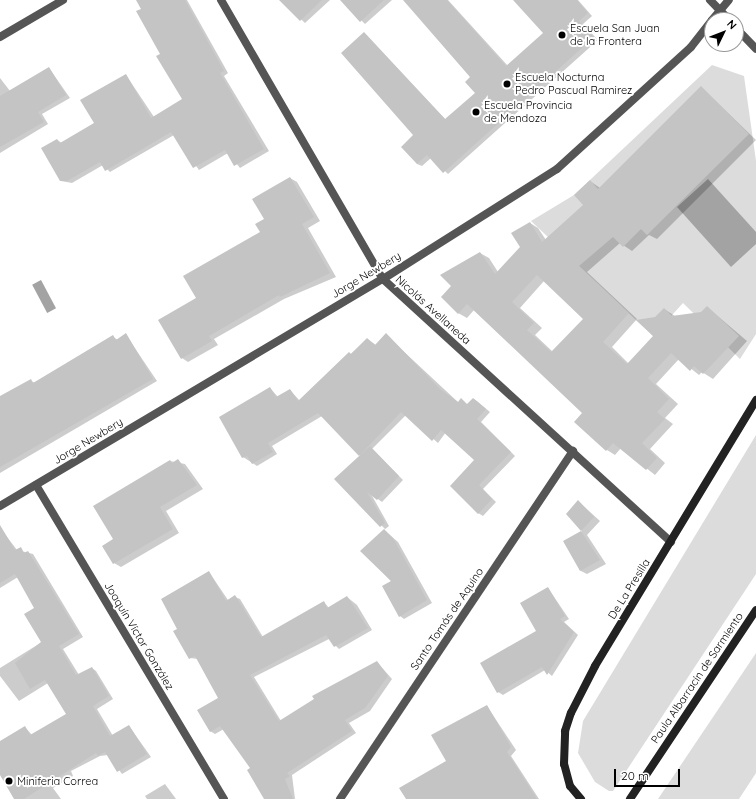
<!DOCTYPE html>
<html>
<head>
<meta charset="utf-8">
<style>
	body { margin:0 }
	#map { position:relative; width:756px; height:799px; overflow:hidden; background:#fff; font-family:Quicksand,sans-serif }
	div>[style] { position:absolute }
	.green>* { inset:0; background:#dcdcdc }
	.water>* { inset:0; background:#a3a3a3; transform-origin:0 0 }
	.shadow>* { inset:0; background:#0003 }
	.building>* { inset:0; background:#c4c4c4 }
	.street>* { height:8px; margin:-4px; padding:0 4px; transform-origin:4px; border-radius:4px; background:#555 }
	.secondary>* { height:8px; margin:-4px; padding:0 4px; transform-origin:4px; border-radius:4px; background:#222 }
	.dots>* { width:11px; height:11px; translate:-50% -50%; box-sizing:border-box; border:2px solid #fff; border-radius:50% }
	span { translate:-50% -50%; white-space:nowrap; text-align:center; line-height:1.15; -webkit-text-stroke:4px #fff; paint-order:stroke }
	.poi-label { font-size:11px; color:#000 }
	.left { translate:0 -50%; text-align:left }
	.street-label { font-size:11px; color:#000 }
	.north { position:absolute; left:704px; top:12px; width:40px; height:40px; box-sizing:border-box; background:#fff; border:1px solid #999; border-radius:50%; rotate:47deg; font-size:11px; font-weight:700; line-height:16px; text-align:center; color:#000 }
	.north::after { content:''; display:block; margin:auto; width:14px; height:18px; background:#000; clip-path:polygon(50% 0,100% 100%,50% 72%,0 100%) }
	.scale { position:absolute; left:614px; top:769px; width:66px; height:18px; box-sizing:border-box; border:2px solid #000; border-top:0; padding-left:5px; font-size:12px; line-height:14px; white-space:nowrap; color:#000; -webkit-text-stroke:3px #fff; paint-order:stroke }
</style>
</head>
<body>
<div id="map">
	<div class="green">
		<div style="clip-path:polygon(712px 65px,744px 76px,756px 161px,756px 334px,740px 359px,683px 303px,653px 336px,531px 221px,574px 195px)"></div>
		<div style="clip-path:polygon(756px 435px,756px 574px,613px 791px,609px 791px,595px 782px,578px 753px,583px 721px)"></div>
		<div style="clip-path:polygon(756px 653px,756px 773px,739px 799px,658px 799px)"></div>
	</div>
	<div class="water">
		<div style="clip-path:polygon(708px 179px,756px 232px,756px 244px,731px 267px,677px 207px)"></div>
		<div style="left:41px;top:280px;width:32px;height:10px;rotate:62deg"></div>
	</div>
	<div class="shadow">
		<div style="clip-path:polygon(137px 0,187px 0,228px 73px,224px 76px,269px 151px,240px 168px,228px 153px,199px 170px,174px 135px,110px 172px,103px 165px,72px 183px,61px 181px,57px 140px,62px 143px,95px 124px,126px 75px,154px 117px,183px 99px)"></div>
		<div style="clip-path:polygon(281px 0,330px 0,305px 23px)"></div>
		<div style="clip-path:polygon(341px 0,392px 0,365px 24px)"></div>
		<div style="clip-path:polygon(404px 0,448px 0,508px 66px,544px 33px,516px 0,578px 0,592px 16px,583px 24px,598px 40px,448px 174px,431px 158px,422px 166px,417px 164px,415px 136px,364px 33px,446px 120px,476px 93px,471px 77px)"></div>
		<div style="clip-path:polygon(49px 68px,70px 98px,42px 114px,48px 124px,0 153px,0 78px,10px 91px)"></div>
		<div style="clip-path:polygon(evenodd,701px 87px,756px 140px,657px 239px,649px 235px,632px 251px,620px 243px,587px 272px,637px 319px,612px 347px,629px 364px,655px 336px,655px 318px,664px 309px,675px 316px,702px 313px,707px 307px,747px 341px,713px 379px,702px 372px,699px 375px,679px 359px,656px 384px,678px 404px,665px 418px,673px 424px,650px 449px,665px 463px,655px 475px,621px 448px,615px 455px,607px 450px,584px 413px,474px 310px,467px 318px,458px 313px,480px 253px,489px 258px,498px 272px,521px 247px,530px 223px,538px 228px,546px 240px,585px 205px,590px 181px,600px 188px,701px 87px,544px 281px,584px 319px,553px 352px,535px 335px,542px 328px,520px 308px,544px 281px)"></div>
		<div style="clip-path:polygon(290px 178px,297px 182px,320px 221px,308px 228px,336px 277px,284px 299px,214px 339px,218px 345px,188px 362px,182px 358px,159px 320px,198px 298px,261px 232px)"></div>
		<div style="clip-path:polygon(126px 335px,157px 381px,0 473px,0 398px,31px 381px,35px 383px,113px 337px,118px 340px)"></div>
		<div style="clip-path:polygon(386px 335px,459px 403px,461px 400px,468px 405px,474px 399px,478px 402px,490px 412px,481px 422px,515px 456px,483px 489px,496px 502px,483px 516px,478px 513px,475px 460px,446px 432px,438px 443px,406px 415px,372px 449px,403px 480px,382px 502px,371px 494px,389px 526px,384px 530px,398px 542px,432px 603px,404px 619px,400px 616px,392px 582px,362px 551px,385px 529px,336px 479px,361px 456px,322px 416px,272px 446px,277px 454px,257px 466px,243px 457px,270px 388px,278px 397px,290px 390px,300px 401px,367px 339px,376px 345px)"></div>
		<div style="clip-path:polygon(170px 461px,185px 464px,203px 489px,166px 511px,179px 533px,121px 567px,114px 563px,114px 540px)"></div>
		<div style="clip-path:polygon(578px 501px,600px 521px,587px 535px,606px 564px,587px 574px,581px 571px,564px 542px,582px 531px,567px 514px)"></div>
		<div style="clip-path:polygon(4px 533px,17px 550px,33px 554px,83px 637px,63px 649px,79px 675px,92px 668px,96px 671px,113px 699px,97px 709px,113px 736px,129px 726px,151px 757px,122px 774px,108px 755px,100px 756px,71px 771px,73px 776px,53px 788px,61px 799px,15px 799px,0 773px,0 742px,25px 727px,32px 735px,67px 715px,48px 683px,19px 701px,0 676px,0 668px,42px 642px,36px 608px,18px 577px,0 588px,0 536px)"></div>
		<div style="clip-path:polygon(209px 572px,228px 600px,235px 597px,240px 599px,263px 637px,324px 602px,329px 608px,347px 597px,357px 605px,372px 630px,339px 649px,329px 639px,254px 677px,281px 721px,377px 662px,392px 679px,370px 711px,349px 723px,356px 733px,292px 775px,295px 799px,265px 799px,251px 768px,224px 729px,215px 734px,210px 731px,219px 698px,198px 659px,190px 658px,178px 629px)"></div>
		<div style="clip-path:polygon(548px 588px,569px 619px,564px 622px,578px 635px,552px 676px,545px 670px,503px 695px,498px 692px,538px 632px)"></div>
		<div style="clip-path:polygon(487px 706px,516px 750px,511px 756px,539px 799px,407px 799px,447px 761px)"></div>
		<div style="clip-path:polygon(165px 784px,176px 799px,147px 799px,145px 796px)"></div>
	</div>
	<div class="building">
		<div style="clip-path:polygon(136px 0,185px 0,224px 71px,220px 73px,264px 149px,234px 166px,225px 150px,193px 168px,171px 132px,105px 171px,100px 162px,67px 181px,60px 181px,41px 148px,57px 139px,60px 143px,94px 123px,80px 100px,126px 74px,151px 118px,182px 99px,156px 56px,160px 54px,136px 11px,141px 9px)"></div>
		<div style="clip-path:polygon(279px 0,322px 0,300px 21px)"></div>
		<div style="clip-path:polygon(340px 0,384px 0,360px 22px)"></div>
		<div style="clip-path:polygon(403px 0,447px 0,506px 66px,543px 33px,513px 0,577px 0,588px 13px,579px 21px,594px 37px,443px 173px,427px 155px,417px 164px,401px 147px,413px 135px,341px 53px,364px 32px,445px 119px,475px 93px,465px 82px,470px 77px)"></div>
		<div style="clip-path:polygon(49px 67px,66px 95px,38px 112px,44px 122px,0 147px,0 96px)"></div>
		<div style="clip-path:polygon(evenodd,701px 86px,749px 134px,647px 235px,641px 229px,623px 247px,613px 237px,579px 266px,629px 313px,603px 342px,627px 364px,653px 336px,636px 320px,655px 317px,664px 308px,672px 316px,701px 312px,707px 306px,739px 336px,703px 374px,694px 366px,690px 371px,671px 353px,648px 378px,669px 399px,657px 412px,665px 419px,642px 443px,657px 458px,646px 470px,613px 443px,606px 451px,574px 422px,582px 413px,467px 304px,458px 314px,441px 297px,451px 286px,440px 275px,480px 252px,495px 274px,520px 247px,511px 233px,530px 222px,542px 242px,583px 205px,574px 195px,590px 180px,598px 189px,701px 86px,537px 275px,583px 319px,551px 352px,527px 330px,534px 323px,512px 302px,537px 275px)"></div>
		<div style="clip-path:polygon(290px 177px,314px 217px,302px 224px,330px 273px,280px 297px,279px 295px,209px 336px,212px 341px,181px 359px,158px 320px,196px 298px,183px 276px,260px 232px,255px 224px,264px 219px,252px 199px)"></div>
		<div style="clip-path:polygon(126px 333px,153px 379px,0 467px,0 396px,31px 379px,33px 383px,113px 335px,116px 340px)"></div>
		<div style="clip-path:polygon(386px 333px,440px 389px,458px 402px,461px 398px,467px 404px,473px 398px,486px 409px,477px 419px,511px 452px,479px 485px,492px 499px,478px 514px,450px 486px,474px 460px,441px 430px,432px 441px,401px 412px,359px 456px,318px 413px,268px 443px,273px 452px,252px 464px,247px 456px,242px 458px,219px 417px,270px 387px,276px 397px,290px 389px,298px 401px,349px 352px,351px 354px,367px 338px,375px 345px)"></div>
		<div style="clip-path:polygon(370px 446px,399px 476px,377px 500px,367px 492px,385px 523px,380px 527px,334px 479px)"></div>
		<div style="clip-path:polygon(178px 459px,197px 485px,160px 507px,173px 529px,113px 564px,102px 546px,113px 539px,93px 506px,170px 460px,172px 463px)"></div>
		<div style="clip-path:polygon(578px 500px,594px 517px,581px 531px,600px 560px,580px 571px,563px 541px,581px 531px,566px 514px)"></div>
		<div style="clip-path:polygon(0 525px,15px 550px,21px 547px,24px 553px,28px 551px,79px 634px,59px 646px,76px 675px,92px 667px,109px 696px,93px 706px,110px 736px,129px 725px,147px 754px,117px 772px,105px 752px,98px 756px,96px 753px,24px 799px,14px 799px,0 775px,0 741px,25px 726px,30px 735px,66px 714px,45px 680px,30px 689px,15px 663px,41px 642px,24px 614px,34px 608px,15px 574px,0 583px)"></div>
		<div style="clip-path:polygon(384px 529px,393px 538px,427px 600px,399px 617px,382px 586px,391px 581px,360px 551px)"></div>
		<div style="clip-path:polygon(209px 571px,226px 601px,235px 595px,261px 637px,324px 601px,327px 608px,347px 596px,368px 628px,334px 647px,326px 635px,250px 675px,279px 721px,314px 699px,312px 696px,377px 661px,388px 676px,365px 708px,345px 720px,352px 731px,287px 773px,290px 776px,285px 779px,293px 799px,264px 799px,247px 770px,250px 768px,220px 726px,210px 732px,197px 710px,218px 698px,195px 656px,189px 659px,173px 631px,177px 629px,161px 599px)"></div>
		<div style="clip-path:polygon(548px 587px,565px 616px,560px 619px,574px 632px,547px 675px,542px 667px,497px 693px,480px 663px,536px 631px,520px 603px)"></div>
		<div style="clip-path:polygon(487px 705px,511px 747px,507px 752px,537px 799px,406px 799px,399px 788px,446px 761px,431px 735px)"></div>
	</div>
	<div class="street">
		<div style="left:221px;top:0;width:323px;rotate:59.9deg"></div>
		<div style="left:383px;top:279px;width:390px;rotate:42.4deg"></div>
		<div style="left:710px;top:0;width:28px;rotate:46deg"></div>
		<div style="left:712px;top:20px;width:26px;rotate:-50deg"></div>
		<div style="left:736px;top:28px;width:29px;rotate:46deg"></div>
		<div style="left:0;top:37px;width:73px;rotate:-30.4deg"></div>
		<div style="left:36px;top:485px;width:366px;rotate:59.1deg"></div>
		<div style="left:0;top:506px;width:445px;rotate:-30.7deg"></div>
		<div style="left:383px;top:279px;width:206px;rotate:-32.3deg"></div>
		<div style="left:557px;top:169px;width:181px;rotate:-42.3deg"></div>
		<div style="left:691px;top:47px;width:34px;rotate:-52deg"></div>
		<div style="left:340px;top:799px;width:419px;rotate:-56.2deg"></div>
	</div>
	<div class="secondary">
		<div style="left:581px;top:799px;width:17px;rotate:-130deg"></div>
		<div style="left:570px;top:786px;width:23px;rotate:-105deg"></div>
		<div style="left:564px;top:764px;width:33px;rotate:-88deg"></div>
		<div style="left:565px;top:731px;width:19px;rotate:-72deg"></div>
		<div style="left:571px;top:713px;width:53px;rotate:-62.9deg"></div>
		<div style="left:595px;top:666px;width:311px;rotate:-58.8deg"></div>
		<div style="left:630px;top:799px;width:227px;rotate:-56.3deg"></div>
	</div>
	<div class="dots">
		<div style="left:562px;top:35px;background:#000"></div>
		<div style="left:507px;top:84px;background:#000"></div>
		<div style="left:476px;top:112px;background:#000"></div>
		<div style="left:9px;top:781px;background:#000"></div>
	</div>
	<div class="poi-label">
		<span class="left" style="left:570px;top:35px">Escuela San Juan<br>de la Frontera</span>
		<span class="left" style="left:515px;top:84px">Escuela Nocturna<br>Pedro Pascual Ramirez</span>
		<span class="left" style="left:484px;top:112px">Escuela Provincia<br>de Mendoza</span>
		<span class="left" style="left:17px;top:781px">Miniferia Correa</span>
	</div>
	<div class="street-label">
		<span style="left:366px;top:275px;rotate:-31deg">Jorge Newbery</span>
		<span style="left:433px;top:310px;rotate:42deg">Nicolás Avellaneda</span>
		<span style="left:88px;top:441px;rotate:-31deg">Jorge Newbery</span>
		<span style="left:629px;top:589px;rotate:-58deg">De La Presilla</span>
		<span style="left:447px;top:619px;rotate:-56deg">Santo Tomás de Aquino</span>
		<span style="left:139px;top:636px;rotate:59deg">Joaquín Víctor González</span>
		<span style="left:697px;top:678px;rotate:-56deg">Paula Albarracín de Sarmiento</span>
	</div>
	<div class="north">N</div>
	<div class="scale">20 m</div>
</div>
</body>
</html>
